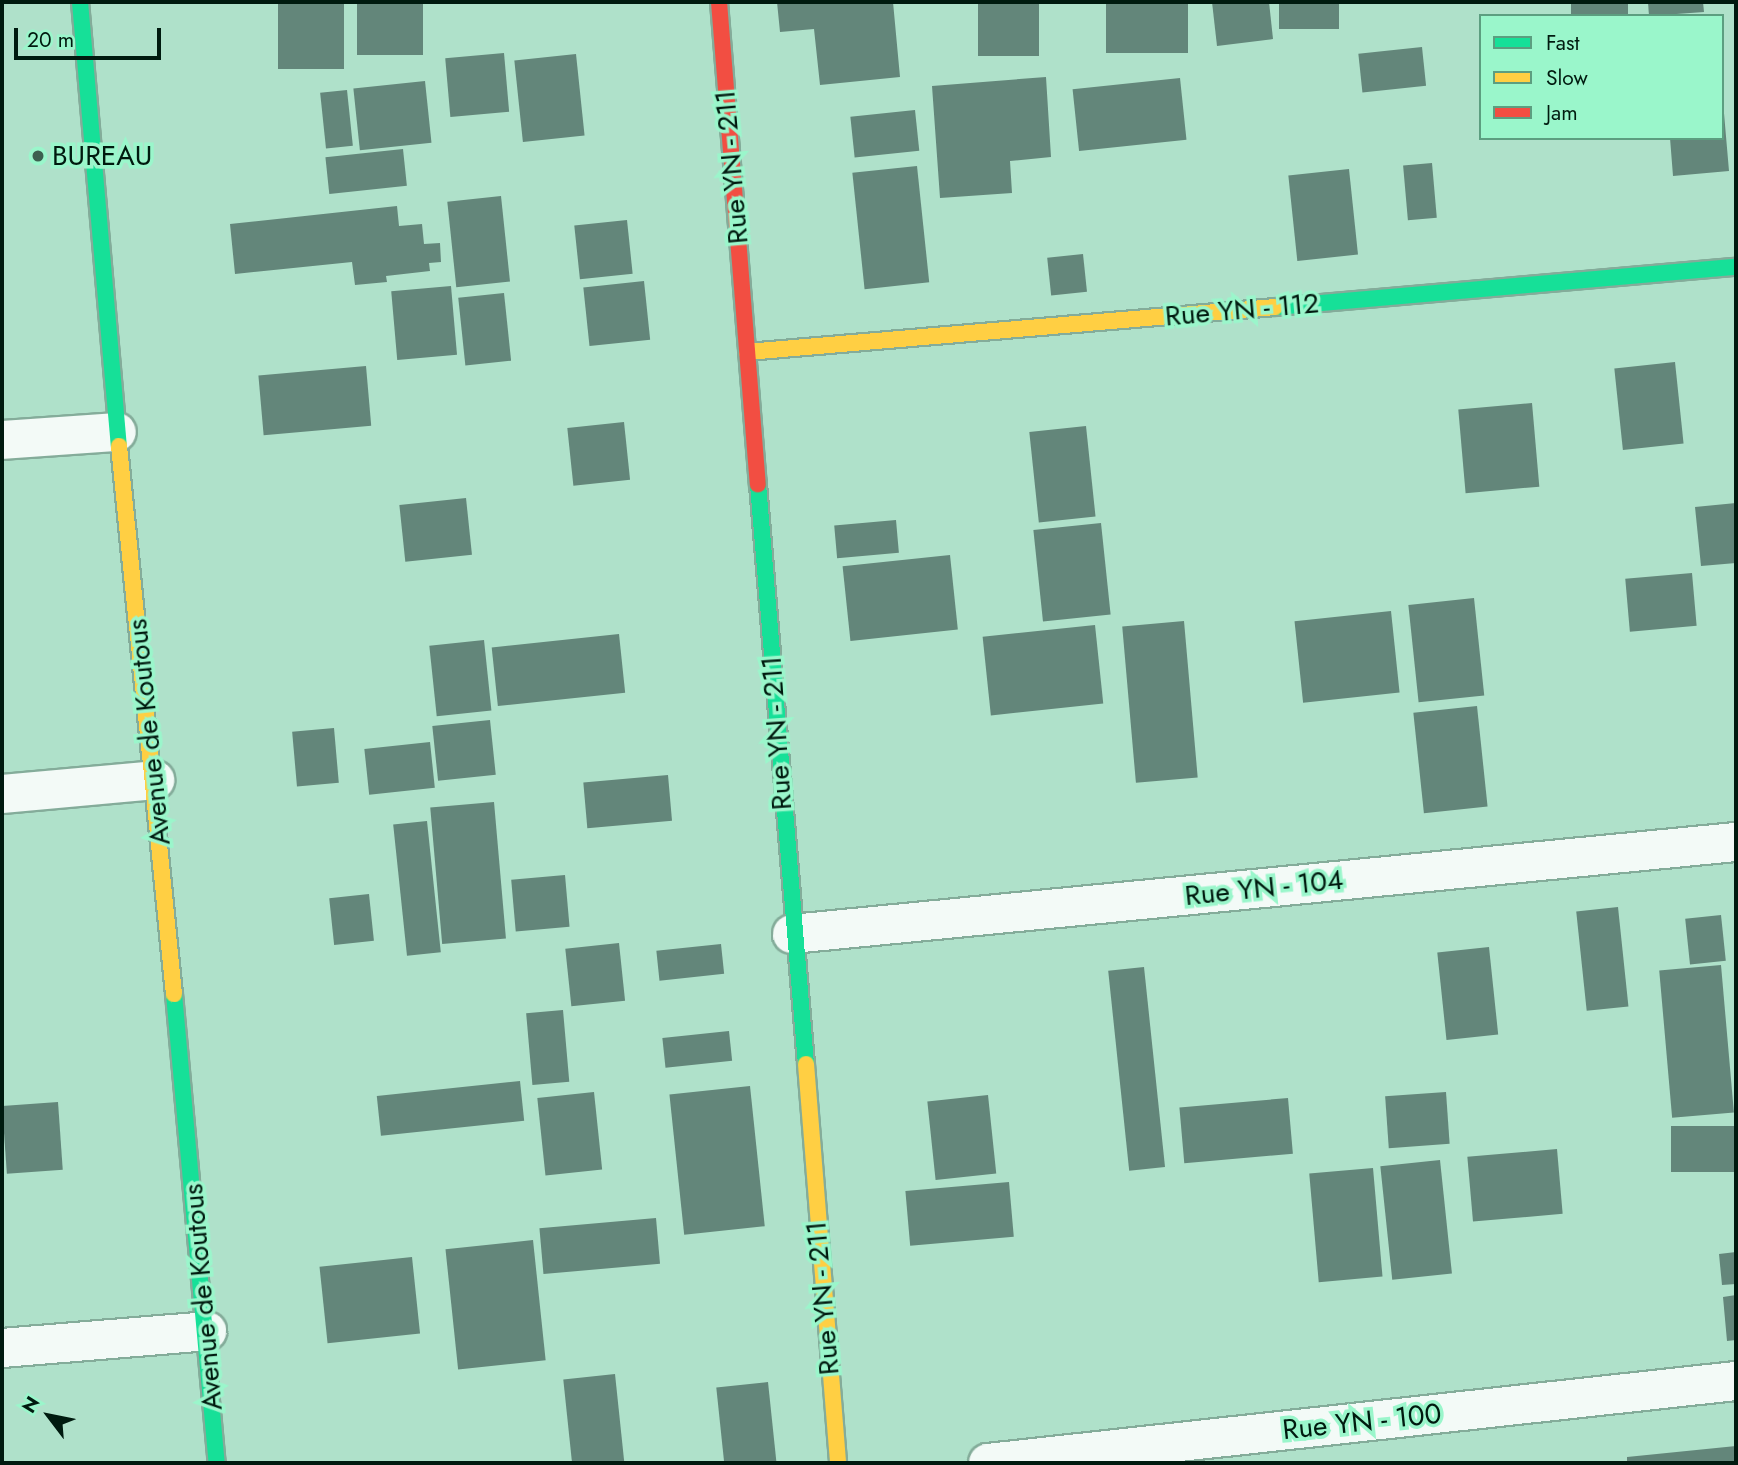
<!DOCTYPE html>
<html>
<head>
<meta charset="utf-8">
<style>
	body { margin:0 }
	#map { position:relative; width:1738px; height:1465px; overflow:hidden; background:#afe1ca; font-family:Jost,sans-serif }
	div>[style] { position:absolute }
	.building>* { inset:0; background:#63867a; transform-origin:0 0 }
	.roads { filter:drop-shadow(2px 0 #84ac9a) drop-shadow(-2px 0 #84ac9a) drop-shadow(0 2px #84ac9a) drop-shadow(0 -2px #84ac9a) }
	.street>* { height:38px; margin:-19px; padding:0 19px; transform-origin:19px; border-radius:19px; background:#f3faf7 }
	.fast>* { height:16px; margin:-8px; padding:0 8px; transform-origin:8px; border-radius:8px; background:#16e098 }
	.slow>* { height:16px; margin:-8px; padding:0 8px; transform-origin:8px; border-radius:8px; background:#ffcf43 }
	.jam>* { height:16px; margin:-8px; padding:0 8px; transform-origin:8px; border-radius:8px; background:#f24e42 }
	.dots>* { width:19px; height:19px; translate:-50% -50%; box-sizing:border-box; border:4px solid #9af6cb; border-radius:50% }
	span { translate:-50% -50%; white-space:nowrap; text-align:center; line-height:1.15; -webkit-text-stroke:7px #9af6cb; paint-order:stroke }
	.poi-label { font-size:28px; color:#001a0f }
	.left { translate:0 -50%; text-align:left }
	.street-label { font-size:28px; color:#001a0f }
	.frame { position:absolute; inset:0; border:4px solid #001a0f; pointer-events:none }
	.legend { position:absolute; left:1479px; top:14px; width:245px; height:126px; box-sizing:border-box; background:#9af6cb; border:2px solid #5c9e80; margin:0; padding:9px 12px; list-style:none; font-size:21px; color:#001a0f }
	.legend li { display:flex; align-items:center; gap:14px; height:35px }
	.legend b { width:35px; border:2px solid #5c9e80 }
	.north { position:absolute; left:14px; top:1381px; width:70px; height:70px; -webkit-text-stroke:5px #9af6cb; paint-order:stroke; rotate:302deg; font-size:19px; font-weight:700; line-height:28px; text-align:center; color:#001a0f }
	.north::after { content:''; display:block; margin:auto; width:24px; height:32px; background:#001a0f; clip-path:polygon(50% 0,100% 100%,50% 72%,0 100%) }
	.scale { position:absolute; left:14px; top:28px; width:147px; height:32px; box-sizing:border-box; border:4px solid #001a0f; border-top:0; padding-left:9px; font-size:21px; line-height:24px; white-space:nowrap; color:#001a0f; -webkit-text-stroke:5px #9af6cb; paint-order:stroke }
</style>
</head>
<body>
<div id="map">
	<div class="building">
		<div style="left:278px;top:2px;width:66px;height:67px"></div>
		<div style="left:357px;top:2px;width:66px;height:53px"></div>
		<div style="clip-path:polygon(777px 2px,893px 2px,900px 77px,820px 85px,814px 29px,780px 32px)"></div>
		<div style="left:978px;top:2px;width:61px;height:54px"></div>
		<div style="left:1106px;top:2px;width:82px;height:51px"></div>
		<div style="clip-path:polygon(1212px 2px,1269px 2px,1273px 39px,1217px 46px)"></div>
		<div style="left:1279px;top:2px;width:60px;height:27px"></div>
		<div style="left:1571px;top:2px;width:57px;height:14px"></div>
		<div style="clip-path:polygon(1648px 2px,1703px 2px,1704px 12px,1649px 16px)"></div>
		<div style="left:1422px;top:47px;width:39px;height:64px;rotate:84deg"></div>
		<div style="left:504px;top:53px;width:59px;height:59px;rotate:85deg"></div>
		<div style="left:576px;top:54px;width:82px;height:62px;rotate:84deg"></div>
		<div style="clip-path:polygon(1046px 77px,1051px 157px,1010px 161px,1012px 193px,940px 198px,932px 86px)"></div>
		<div style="left:1180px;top:78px;width:62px;height:108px;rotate:84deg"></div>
		<div style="left:425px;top:81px;width:62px;height:72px;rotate:84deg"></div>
		<div style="left:347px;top:90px;width:56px;height:27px;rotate:84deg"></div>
		<div style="clip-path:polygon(1722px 90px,1729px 171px,1673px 176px,1670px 138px,1722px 138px)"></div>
		<div style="left:915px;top:110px;width:41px;height:65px;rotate:84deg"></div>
		<div style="left:403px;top:149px;width:37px;height:78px;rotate:84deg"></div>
		<div style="left:1432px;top:163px;width:55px;height:29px;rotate:85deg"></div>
		<div style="left:917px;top:166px;width:117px;height:65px;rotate:84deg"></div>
		<div style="left:1349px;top:169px;width:86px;height:61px;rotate:84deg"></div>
		<div style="left:501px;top:196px;width:86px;height:54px;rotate:84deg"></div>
		<div style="clip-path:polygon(397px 206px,399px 226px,422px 224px,424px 244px,440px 243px,441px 262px,429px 263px,430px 271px,386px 276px,387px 282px,355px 285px,352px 262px,235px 274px,230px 224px)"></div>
		<div style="left:627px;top:220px;width:54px;height:53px;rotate:84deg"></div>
		<div style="left:1083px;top:254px;width:38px;height:36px;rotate:84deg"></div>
		<div style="left:644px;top:281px;width:59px;height:61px;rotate:84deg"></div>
		<div style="left:451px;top:286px;width:69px;height:60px;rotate:85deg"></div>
		<div style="left:504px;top:293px;width:68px;height:46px;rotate:84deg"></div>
		<div style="left:1675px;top:362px;width:82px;height:61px;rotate:84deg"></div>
		<div style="left:366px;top:366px;width:60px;height:108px;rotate:85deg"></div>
		<div style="left:1532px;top:403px;width:84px;height:74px;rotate:85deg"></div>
		<div style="left:624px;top:422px;width:58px;height:57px;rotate:84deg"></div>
		<div style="left:1086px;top:426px;width:91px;height:57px;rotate:84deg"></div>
		<div style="left:466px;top:498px;width:57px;height:67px;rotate:84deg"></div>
		<div style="clip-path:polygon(1736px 503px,1736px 563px,1701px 566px,1695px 507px)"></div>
		<div style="left:896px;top:520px;width:33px;height:62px;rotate:85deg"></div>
		<div style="left:1101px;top:523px;width:92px;height:68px;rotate:84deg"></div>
		<div style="left:950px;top:555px;width:75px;height:108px;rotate:84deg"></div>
		<div style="left:1692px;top:573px;width:53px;height:67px;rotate:85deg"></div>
		<div style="left:1474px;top:598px;width:98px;height:66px;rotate:84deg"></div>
		<div style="left:1391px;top:611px;width:82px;height:97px;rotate:84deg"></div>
		<div style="left:1184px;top:621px;width:157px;height:62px;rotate:85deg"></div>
		<div style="left:1095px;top:625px;width:79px;height:113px;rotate:84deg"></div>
		<div style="left:619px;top:634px;width:59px;height:128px;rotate:84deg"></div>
		<div style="left:484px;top:640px;width:71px;height:55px;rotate:84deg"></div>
		<div style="left:1477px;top:706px;width:101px;height:64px;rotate:84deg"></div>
		<div style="left:490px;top:720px;width:55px;height:58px;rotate:84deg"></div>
		<div style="left:334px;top:728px;width:55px;height:42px;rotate:85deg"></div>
		<div style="left:430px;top:742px;width:46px;height:66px;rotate:84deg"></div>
		<div style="left:668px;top:775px;width:46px;height:85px;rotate:85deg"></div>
		<div style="left:494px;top:802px;width:137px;height:64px;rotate:85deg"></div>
		<div style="left:427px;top:821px;width:132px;height:34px;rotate:84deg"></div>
		<div style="left:565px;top:875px;width:52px;height:54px;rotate:85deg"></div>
		<div style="left:369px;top:894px;width:47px;height:40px;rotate:84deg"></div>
		<div style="left:1618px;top:907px;width:100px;height:42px;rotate:84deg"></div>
		<div style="left:1721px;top:915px;width:46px;height:36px;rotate:84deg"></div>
		<div style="left:619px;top:943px;width:58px;height:54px;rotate:84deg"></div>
		<div style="left:721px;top:944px;width:30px;height:65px;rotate:84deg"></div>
		<div style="left:1489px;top:947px;width:88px;height:52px;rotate:84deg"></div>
		<div style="left:1721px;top:965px;width:148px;height:62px;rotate:85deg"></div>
		<div style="left:1144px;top:967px;width:201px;height:36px;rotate:84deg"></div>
		<div style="left:563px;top:1010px;width:72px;height:37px;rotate:85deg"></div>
		<div style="left:729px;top:1031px;width:30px;height:67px;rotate:84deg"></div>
		<div style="left:520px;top:1081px;width:40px;height:144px;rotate:84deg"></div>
		<div style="left:750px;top:1086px;width:141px;height:81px;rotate:84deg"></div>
		<div style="left:594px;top:1092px;width:78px;height:57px;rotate:84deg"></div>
		<div style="left:1446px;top:1092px;width:52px;height:61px;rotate:86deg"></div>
		<div style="left:988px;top:1095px;width:79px;height:61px;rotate:84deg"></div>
		<div style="left:1288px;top:1098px;width:56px;height:109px;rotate:85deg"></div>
		<div style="left:58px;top:1102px;width:68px;height:56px;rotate:86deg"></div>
		<div style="left:1736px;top:1126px;width:46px;height:65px;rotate:90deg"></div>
		<div style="left:1557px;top:1149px;width:65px;height:90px;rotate:85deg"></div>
		<div style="left:1440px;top:1160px;width:114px;height:60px;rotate:84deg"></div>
		<div style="left:1373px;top:1168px;width:109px;height:64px;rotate:85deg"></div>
		<div style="left:1009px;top:1182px;width:55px;height:104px;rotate:85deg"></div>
		<div style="left:656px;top:1218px;width:46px;height:117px;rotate:85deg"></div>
		<div style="left:533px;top:1240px;width:121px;height:88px;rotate:84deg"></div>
		<div style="clip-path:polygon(1736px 1252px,1736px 1284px,1722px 1285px,1719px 1254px)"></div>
		<div style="left:412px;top:1257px;width:77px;height:93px;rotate:84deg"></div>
		<div style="clip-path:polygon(1736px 1295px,1736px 1340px,1727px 1341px,1723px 1297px)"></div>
		<div style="left:615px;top:1374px;width:89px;height:52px;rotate:84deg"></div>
		<div style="left:768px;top:1382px;width:81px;height:52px;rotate:84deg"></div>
		<div style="clip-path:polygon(1736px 1446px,1736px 1463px,1627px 1463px,1627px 1457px)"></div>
	</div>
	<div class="roads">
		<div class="street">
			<div style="left:2px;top:440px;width:115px;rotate:-4deg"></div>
			<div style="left:2px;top:794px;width:154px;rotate:-5.2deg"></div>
			<div style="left:792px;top:934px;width:948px;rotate:-5.57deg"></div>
			<div style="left:2px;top:1348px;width:206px;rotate:-4.7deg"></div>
			<div style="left:988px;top:1463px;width:752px;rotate:-6.26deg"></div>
		</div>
		<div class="fast">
			<div style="left:80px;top:2px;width:446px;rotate:85deg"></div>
			<div style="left:1275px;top:307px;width:463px;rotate:-5deg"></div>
			<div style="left:758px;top:484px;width:582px;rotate:85.27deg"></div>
			<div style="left:174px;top:994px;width:471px;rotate:84.8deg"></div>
		</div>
		<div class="slow">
			<div style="left:747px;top:352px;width:530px;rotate:-4.87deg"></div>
			<div style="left:119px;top:446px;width:551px;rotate:84.27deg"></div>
			<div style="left:806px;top:1064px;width:400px;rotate:85.4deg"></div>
		</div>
		<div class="jam">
			<div style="left:719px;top:2px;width:484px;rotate:85.4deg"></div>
		</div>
	</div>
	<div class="dots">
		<div style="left:38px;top:156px;background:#3d6050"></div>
	</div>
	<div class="poi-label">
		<span class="left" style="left:52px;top:156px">BUREAU</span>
	</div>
	<div class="street-label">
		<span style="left:732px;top:167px;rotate:-95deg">Rue YN - 211</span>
		<span style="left:1242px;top:310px;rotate:-5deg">Rue YN - 112</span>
		<span style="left:149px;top:732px;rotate:-96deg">Avenue de Koutous</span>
		<span style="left:777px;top:733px;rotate:-94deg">Rue YN - 211</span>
		<span style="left:1264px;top:888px;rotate:-6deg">Rue YN - 104</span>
		<span style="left:203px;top:1297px;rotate:-95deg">Avenue de Koutous</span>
		<span style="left:823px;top:1298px;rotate:-95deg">Rue YN - 211</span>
		<span style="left:1362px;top:1422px;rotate:-6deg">Rue YN - 100</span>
	</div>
	<div class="frame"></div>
	<ul class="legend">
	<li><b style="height:9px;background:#16e098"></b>Fast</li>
	<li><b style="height:9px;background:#ffcf43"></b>Slow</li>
	<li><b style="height:9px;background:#f24e42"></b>Jam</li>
	</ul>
	<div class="north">N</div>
	<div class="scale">20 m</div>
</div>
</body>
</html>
